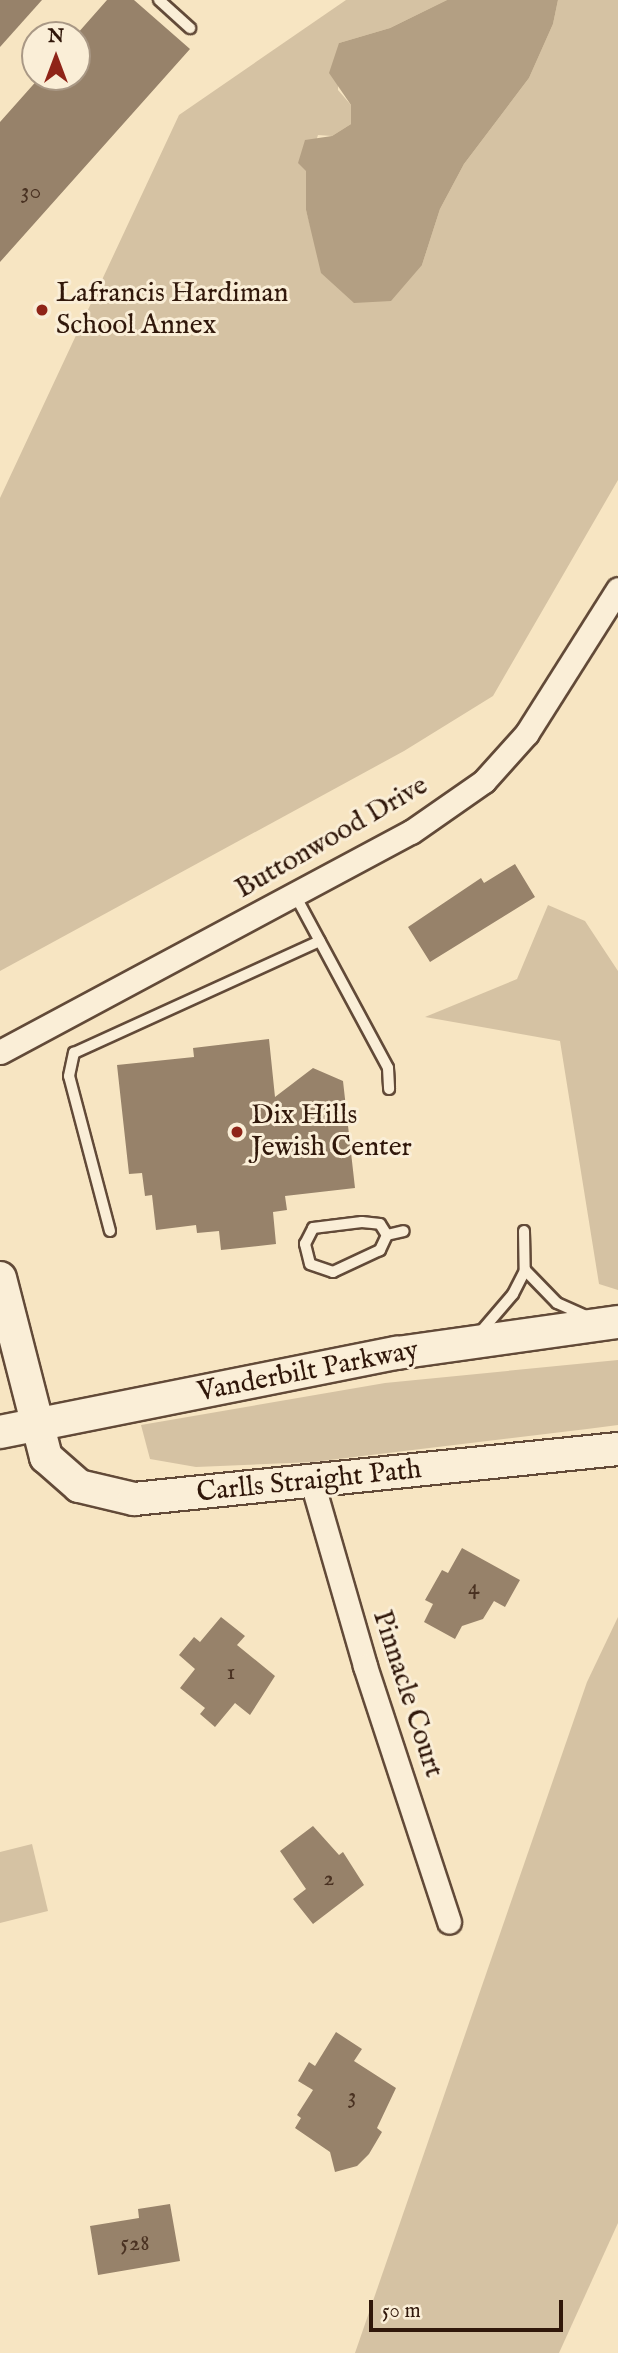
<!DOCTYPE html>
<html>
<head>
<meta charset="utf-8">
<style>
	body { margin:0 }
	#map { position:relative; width:618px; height:2353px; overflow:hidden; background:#f7e5c2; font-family:"IM FELL English",serif }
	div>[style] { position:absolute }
	.green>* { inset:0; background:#d5c2a3 }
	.water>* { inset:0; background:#b39f83 }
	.building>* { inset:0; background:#97826a }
	.roads { filter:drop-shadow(2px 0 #624a38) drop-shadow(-2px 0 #624a38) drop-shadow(0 2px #624a38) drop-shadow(0 -2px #624a38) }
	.lane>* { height:10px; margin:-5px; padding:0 5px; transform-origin:5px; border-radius:5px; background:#faeed7 }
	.street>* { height:23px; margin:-11.5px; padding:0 11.5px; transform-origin:11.5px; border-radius:11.5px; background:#faeed7 }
	.secondary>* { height:32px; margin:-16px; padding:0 16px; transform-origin:16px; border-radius:16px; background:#faeed7 }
	.dots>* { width:19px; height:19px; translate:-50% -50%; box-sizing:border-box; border:4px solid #faeed7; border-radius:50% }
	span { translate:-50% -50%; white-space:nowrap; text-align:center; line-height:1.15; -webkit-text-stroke:6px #faeed7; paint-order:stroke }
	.number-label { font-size:24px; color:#4a3222 }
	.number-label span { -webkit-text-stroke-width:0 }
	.poi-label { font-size:28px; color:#30170a }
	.left { translate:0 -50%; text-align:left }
	.street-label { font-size:28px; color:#30170a }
	.north { position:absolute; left:21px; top:21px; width:70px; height:70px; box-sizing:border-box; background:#faeed7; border:2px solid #a99885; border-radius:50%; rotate:0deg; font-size:19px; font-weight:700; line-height:28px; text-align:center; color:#30170a }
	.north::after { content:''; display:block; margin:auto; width:24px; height:32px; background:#8f2418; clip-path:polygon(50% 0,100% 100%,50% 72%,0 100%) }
	.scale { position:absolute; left:369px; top:2300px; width:194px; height:32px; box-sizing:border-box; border:4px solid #30170a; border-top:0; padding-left:9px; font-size:21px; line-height:24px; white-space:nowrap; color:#30170a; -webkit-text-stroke:5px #faeed7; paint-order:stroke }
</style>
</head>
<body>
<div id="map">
	<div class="green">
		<div style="clip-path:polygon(346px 0,447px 0,390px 28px,339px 43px,338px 90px,351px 105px,351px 124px,332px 136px,318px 135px,306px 171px,306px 210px,313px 236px,422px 265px,440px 209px,464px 164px,529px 78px,553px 24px,558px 0,618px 0,618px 480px,493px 696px,404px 751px,0 971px,0 498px,179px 115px)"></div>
		<div style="clip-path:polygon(548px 905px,585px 921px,618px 971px,618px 1290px,599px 1284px,560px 1041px,425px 1017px,517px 979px)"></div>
		<div style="clip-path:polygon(618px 1360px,618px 1425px,587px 1429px,313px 1462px,196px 1467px,150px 1459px,141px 1425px,385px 1383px)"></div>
		<div style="clip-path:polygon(618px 1617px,618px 2223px,559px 2353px,355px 2353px,587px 1682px)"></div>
		<div style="clip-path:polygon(32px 1844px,48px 1911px,0 1923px,0 1852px)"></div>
	</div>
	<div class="water">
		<div style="clip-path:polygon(447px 0,558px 0,553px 24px,529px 78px,464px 164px,440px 209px,422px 265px,391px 301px,354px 303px,321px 273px,306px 210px,306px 171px,298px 163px,305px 140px,332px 136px,351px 124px,351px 105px,329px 73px,339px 43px,390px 28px)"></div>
	</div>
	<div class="building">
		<div style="clip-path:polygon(0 0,42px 0,0 47px)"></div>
		<div style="clip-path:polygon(107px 0,134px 0,190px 49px,0 262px,0 122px,40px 77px,77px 77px,77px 34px)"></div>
		<div style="clip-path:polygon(515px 864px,535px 897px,430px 962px,408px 927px,481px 878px,484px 883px)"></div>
		<div style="clip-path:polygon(269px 1039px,275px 1097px,313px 1068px,343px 1081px,355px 1188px,285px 1196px,287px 1210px,273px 1212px,276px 1244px,221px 1250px,219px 1231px,197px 1233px,196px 1225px,156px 1230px,152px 1195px,145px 1196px,142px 1173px,129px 1174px,117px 1065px,194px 1057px,193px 1048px)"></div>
		<div style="clip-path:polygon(462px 1548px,520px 1580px,505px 1607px,494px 1601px,483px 1619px,462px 1626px,455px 1639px,424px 1622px,433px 1604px,425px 1600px,442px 1570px,448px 1573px)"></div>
		<div style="clip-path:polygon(221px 1617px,245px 1636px,237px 1645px,275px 1676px,250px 1715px,235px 1703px,215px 1727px,200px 1714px,205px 1708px,180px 1688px,195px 1669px,179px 1655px,194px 1637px,200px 1642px)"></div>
		<div style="clip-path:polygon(313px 1826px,339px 1855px,343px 1852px,364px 1885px,313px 1924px,293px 1899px,306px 1889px,280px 1851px)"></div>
		<div style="clip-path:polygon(336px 2032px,362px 2049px,354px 2061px,396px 2088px,377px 2128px,382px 2132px,369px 2154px,357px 2166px,335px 2172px,330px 2152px,295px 2128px,301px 2118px,297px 2115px,313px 2090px,298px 2081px,309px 2062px,315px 2066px)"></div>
		<div style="clip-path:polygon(170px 2204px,180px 2261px,98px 2275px,90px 2226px,139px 2218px,138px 2209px)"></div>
	</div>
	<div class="roads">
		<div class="lane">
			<div style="left:159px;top:0;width:42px;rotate:42.1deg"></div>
			<div style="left:295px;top:895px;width:196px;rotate:61.7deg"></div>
			<div style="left:388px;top:1068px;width:21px;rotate:87deg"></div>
			<div style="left:110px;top:1231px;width:160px;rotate:-104.8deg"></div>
			<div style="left:69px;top:1076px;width:24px;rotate:-78deg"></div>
			<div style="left:74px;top:1053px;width:270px;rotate:-24.5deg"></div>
			<div style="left:524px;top:1231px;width:39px;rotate:89deg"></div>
			<div style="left:387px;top:1235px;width:17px;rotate:115deg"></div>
			<div style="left:380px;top:1250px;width:52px;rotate:154.9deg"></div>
			<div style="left:333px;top:1272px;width:24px;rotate:-161deg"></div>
			<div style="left:310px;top:1264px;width:21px;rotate:-104deg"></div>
			<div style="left:305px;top:1244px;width:18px;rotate:-63deg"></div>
			<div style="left:313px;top:1228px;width:49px;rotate:-7deg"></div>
			<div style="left:362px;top:1222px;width:18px;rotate:6deg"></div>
			<div style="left:380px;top:1224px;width:13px;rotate:58deg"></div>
			<div style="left:387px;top:1235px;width:17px;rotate:-13deg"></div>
			<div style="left:478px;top:1335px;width:54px;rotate:-49.5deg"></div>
			<div style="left:513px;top:1294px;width:27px;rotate:-63deg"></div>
			<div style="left:525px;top:1270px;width:46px;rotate:45.9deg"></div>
			<div style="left:557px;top:1303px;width:35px;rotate:24deg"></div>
		</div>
		<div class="street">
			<div style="left:0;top:1052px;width:466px;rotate:-28.2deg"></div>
			<div style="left:411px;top:832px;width:89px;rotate:-34.9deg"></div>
			<div style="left:484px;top:781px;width:64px;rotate:-48.1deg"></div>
			<div style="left:527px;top:733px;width:170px;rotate:-57.7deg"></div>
			<div style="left:312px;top:1482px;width:191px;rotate:73.9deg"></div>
			<div style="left:365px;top:1666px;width:269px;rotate:71.8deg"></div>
		</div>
		<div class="secondary">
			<div style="left:0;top:1278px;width:185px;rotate:75.6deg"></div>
			<div style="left:46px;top:1457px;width:44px;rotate:41.3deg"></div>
			<div style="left:79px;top:1486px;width:57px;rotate:13.3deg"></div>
			<div style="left:134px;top:1499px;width:487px;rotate:-5.9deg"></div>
			<div style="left:0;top:1432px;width:405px;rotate:-11.3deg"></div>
			<div style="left:397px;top:1353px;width:223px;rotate:-8deg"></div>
		</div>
	</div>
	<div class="dots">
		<div style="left:42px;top:310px;background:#8f2418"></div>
		<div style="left:237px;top:1132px;background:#8f2418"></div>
	</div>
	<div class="number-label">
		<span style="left:31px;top:192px">30</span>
		<span style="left:474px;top:1588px">4</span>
		<span style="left:231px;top:1673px">1</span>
		<span style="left:329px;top:1879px">2</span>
		<span style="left:352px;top:2097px">3</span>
		<span style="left:135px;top:2244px">528</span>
	</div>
	<div class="poi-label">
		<span class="left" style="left:56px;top:310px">Lafrancis Hardiman<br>School Annex</span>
		<span class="left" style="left:251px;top:1132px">Dix Hills<br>Jewish Center</span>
	</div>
	<div class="street-label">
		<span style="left:332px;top:838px;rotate:-30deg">Buttonwood Drive</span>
		<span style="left:308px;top:1372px;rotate:-11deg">Vanderbilt Parkway</span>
		<span style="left:309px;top:1482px;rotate:-6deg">Carlls Straight Path</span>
		<span style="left:407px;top:1694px;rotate:72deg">Pinnacle Court</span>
	</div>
	<div class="north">N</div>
	<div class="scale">50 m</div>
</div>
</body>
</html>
